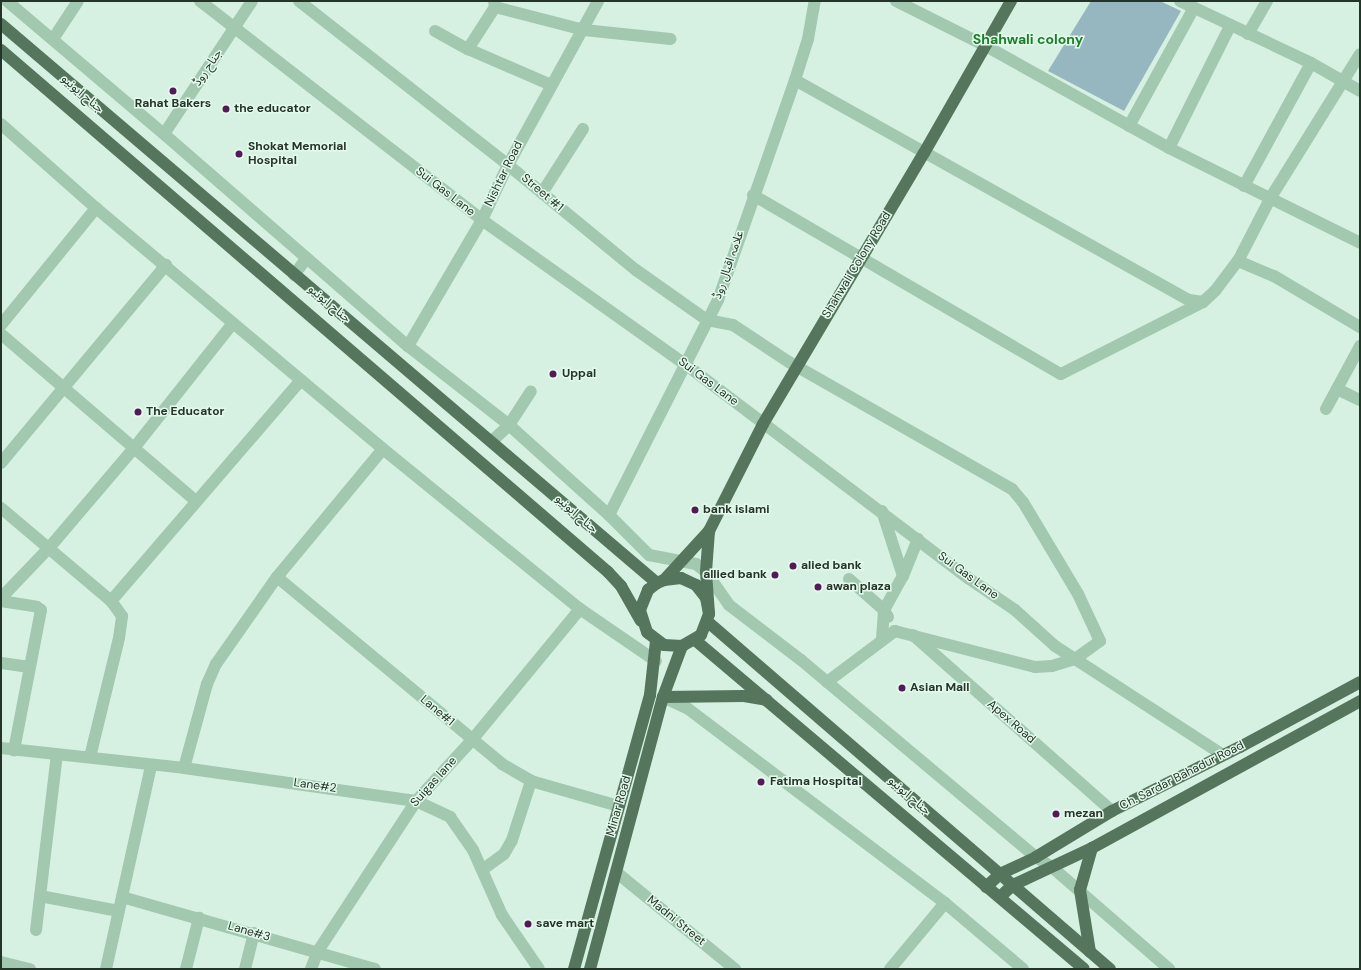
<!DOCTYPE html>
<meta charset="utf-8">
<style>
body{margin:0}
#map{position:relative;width:1361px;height:970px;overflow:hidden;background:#d6f1e1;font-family:"DM Sans","Noto Sans Arabic",sans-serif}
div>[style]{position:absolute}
.green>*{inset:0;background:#96b7c0}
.minor>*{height:12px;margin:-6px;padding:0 6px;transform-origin:6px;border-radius:6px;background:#a2c9b0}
.major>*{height:12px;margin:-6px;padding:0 6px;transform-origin:6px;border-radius:6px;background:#55765c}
.dots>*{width:11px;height:11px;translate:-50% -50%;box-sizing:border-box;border:2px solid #e2f9ec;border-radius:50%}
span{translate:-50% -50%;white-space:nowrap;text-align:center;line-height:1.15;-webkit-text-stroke:3px #e2f9ec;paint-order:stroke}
.street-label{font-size:12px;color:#253428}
.poi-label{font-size:12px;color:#253428;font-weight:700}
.left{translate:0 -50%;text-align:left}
.right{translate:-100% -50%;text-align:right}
.quarter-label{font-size:14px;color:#1b7e28;font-weight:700}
.frame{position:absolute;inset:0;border:2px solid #253428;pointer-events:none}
</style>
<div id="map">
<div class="green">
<i style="clip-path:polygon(1091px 1px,1160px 1px,1181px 11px,1124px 111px,1048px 71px)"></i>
</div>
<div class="minor">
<i style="left:7px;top:1px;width:206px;rotate:40.3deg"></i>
<i style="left:164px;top:134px;width:323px;rotate:41deg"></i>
<i style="left:408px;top:346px;width:128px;rotate:38deg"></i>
<i style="left:509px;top:425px;width:135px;rotate:42deg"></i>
<i style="left:609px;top:515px;width:57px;rotate:45deg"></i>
<i style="left:649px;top:555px;width:48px;rotate:10.8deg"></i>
<i style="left:696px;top:564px;width:13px;rotate:39deg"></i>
<i style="left:706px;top:572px;width:40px;rotate:55.1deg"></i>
<i style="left:729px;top:605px;width:91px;rotate:37.4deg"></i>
<i style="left:801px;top:660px;width:307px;rotate:40deg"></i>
<i style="left:1036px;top:857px;width:20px;rotate:33deg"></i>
<i style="left:1053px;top:868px;width:154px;rotate:41deg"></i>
<i style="left:200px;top:1px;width:357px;rotate:37.8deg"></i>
<i style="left:482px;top:220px;width:249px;rotate:35.4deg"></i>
<i style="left:685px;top:364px;width:355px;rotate:37.1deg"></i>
<i style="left:968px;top:578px;width:57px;rotate:34.2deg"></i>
<i style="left:1015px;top:610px;width:54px;rotate:42deg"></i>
<i style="left:1055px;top:646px;width:198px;rotate:33deg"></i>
<i style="left:299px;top:1px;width:266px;rotate:38.1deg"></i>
<i style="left:508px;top:165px;width:166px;rotate:39.4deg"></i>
<i style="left:636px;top:270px;width:87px;rotate:35.2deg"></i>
<i style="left:707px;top:320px;width:26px;rotate:11deg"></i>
<i style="left:733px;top:325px;width:67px;rotate:33.5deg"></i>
<i style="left:789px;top:362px;width:257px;rotate:29.7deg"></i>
<i style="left:1012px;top:489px;width:17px;rotate:50deg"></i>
<i style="left:1023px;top:502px;width:107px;rotate:59.1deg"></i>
<i style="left:1078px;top:594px;width:52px;rotate:64.9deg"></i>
<i style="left:1100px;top:641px;width:31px;rotate:144deg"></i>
<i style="left:1075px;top:659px;width:24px;rotate:163deg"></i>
<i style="left:1052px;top:666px;width:17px;rotate:177deg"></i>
<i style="left:1035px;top:667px;width:145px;rotate:-165.6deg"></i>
<i style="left:895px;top:631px;width:85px;rotate:143.1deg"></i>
<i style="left:896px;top:1px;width:98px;rotate:26.6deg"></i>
<i style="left:984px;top:45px;width:212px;rotate:29.1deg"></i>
<i style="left:1169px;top:148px;width:213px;rotate:26.4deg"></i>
<i style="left:1180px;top:1px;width:145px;rotate:25.3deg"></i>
<i style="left:1311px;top:63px;width:56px;rotate:29.7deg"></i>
<i style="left:495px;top:7px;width:92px;rotate:14.5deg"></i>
<i style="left:584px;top:30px;width:87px;rotate:5.9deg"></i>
<i style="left:435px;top:31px;width:38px;rotate:29deg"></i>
<i style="left:468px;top:49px;width:50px;rotate:-57.3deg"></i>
<i style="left:495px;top:7px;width:6px;rotate:-99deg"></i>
<i style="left:1248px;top:34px;width:38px;rotate:-60deg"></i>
<i style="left:53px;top:39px;width:45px;rotate:-56.7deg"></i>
<i style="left:468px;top:49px;width:90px;rotate:23.4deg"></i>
<i style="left:795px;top:80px;width:451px;rotate:29.2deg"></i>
<i style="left:1189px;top:300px;width:14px;rotate:8deg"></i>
<i style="left:1px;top:124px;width:127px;rotate:41.5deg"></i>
<i style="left:96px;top:208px;width:375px;rotate:40deg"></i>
<i style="left:383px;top:449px;width:254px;rotate:39.1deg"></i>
<i style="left:580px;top:609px;width:92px;rotate:34.4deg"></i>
<i style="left:1129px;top:126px;width:135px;rotate:-61.2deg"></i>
<i style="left:164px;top:134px;width:159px;rotate:-56.5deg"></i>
<i style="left:1169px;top:148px;width:136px;rotate:-63.4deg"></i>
<i style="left:1244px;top:186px;width:140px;rotate:-61.4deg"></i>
<i style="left:542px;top:193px;width:76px;rotate:-57.4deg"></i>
<i style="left:753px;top:195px;width:356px;rotate:30.2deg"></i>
<i style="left:1061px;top:374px;width:159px;rotate:-26.9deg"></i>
<i style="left:1203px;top:302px;width:16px;rotate:-43deg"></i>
<i style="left:1215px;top:291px;width:38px;rotate:-53deg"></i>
<i style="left:1238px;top:261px;width:39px;rotate:23deg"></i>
<i style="left:1274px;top:276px;width:100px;rotate:30.7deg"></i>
<i style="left:1238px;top:261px;width:72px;rotate:-62.7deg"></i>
<i style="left:1271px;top:197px;width:168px;rotate:-58.1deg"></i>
<i style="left:294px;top:275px;width:21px;rotate:-53deg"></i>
<i style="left:1px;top:325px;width:151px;rotate:-50.9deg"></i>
<i style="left:1px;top:334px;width:257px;rotate:40.6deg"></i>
<i style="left:408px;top:346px;width:146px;rotate:-59.6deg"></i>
<i style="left:482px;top:220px;width:61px;rotate:-64.7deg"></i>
<i style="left:508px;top:165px;width:187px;rotate:-61.2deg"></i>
<i style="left:1337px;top:389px;width:25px;rotate:26deg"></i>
<i style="left:1326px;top:409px;width:72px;rotate:-61.6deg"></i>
<i style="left:492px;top:441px;width:23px;rotate:-43deg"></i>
<i style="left:509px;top:425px;width:40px;rotate:-57.1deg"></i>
<i style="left:1px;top:463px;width:258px;rotate:-50.2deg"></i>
<i style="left:1px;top:508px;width:144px;rotate:40.2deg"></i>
<i style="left:111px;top:601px;width:291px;rotate:-49.3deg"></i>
<i style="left:882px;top:511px;width:68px;rotate:72.1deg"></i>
<i style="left:609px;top:515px;width:241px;rotate:-63.1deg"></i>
<i style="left:718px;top:300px;width:233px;rotate:-70.7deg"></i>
<i style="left:795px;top:80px;width:43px;rotate:-72.4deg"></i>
<i style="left:808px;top:39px;width:39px;rotate:-80deg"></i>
<i style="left:277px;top:577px;width:293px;rotate:39.7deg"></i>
<i style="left:502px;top:764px;width:34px;rotate:30deg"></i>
<i style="left:531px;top:781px;width:91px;rotate:15.9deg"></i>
<i style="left:849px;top:579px;width:47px;rotate:41.5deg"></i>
<i style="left:884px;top:610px;width:8px;rotate:60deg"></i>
<i style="left:1px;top:598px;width:69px;rotate:-46.2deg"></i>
<i style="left:49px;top:548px;width:131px;rotate:-49.6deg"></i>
<i style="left:134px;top:448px;width:159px;rotate:-51.6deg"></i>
<i style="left:1px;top:601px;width:36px;rotate:9deg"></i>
<i style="left:37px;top:607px;width:5px;rotate:37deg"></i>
<i style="left:41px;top:610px;width:143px;rotate:100.9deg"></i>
<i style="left:913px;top:635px;width:266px;rotate:41.5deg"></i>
<i style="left:882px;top:639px;width:29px;rotate:-86deg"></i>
<i style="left:884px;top:610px;width:39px;rotate:-61deg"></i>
<i style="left:903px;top:576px;width:40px;rotate:-68deg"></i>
<i style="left:1px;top:663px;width:29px;rotate:8deg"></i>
<i style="left:663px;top:697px;width:26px;rotate:25deg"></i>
<i style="left:687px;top:708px;width:323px;rotate:37.1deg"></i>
<i style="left:945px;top:903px;width:102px;rotate:40.2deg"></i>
<i style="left:1px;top:748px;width:184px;rotate:6.2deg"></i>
<i style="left:184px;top:768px;width:234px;rotate:8.1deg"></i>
<i style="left:416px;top:801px;width:38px;rotate:25deg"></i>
<i style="left:450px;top:817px;width:40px;rotate:55.1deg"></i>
<i style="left:473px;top:850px;width:71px;rotate:66deg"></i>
<i style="left:502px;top:915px;width:65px;rotate:55.6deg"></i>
<i style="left:90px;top:757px;width:122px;rotate:-76.3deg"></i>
<i style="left:119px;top:638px;width:22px;rotate:-82deg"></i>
<i style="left:122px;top:616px;width:19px;rotate:-126deg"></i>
<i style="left:184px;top:768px;width:87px;rotate:-74.7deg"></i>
<i style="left:207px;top:684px;width:22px;rotate:-66deg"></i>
<i style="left:216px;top:664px;width:106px;rotate:-55deg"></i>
<i style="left:277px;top:577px;width:166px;rotate:-50.4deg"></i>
<i style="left:482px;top:870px;width:27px;rotate:-36deg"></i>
<i style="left:504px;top:854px;width:16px;rotate:-60deg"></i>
<i style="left:512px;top:840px;width:62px;rotate:-72.1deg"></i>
<i style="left:616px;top:872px;width:154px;rotate:39.2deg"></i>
<i style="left:40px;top:896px;width:80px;rotate:10.8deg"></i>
<i style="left:122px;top:897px;width:263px;rotate:15.9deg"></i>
<i style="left:36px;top:930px;width:177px;rotate:-83.2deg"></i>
<i style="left:1px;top:962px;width:30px;rotate:14deg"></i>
<i style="left:106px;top:969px;width:208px;rotate:-77.5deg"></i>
<i style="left:186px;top:969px;width:53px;rotate:-75.7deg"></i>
<i style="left:245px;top:969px;width:37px;rotate:-76deg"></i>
<i style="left:311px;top:969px;width:19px;rotate:-69deg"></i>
<i style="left:318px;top:951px;width:179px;rotate:-56.8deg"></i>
<i style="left:416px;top:801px;width:83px;rotate:-47.4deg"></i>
<i style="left:472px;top:740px;width:170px;rotate:-50.5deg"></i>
<i style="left:890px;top:969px;width:86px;rotate:-50.2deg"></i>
</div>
<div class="major">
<i style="left:1px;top:24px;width:862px;rotate:40.44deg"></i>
<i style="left:1px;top:50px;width:801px;rotate:40.69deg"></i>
<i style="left:608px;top:572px;width:19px;rotate:47deg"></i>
<i style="left:621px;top:586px;width:40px;rotate:60.3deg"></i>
<i style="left:709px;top:531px;width:41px;rotate:94.2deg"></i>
<i style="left:706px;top:572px;width:42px;rotate:85.9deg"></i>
<i style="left:709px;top:614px;width:22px;rotate:111deg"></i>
<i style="left:701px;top:635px;width:22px;rotate:150deg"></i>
<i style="left:682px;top:646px;width:18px;rotate:-177deg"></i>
<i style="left:664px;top:645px;width:21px;rotate:-143deg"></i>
<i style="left:647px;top:632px;width:23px;rotate:-108deg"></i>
<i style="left:640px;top:610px;width:22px;rotate:-68deg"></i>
<i style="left:648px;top:590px;width:11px;rotate:-38deg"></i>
<i style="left:657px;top:583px;width:8px;rotate:-23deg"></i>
<i style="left:664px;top:580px;width:17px;rotate:-7deg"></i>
<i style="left:681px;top:578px;width:17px;rotate:25deg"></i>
<i style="left:696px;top:585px;width:16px;rotate:52deg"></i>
<i style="left:706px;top:598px;width:16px;rotate:79deg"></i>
<i style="left:664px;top:580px;width:67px;rotate:-47.4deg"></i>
<i style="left:709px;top:531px;width:120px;rotate:-63.2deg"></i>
<i style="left:763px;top:424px;width:315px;rotate:-59.3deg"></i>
<i style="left:924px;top:153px;width:175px;rotate:-60.2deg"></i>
<i style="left:708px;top:622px;width:531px;rotate:40.8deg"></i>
<i style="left:695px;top:640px;width:509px;rotate:40.22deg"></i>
<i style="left:663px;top:697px;width:81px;rotate:-0.7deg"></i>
<i style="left:744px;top:696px;width:23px;rotate:10deg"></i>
<i style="left:986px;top:887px;width:19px;rotate:-43deg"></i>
<i style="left:1000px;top:874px;width:40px;rotate:-25deg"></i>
<i style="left:1036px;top:857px;width:89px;rotate:-31.2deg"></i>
<i style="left:1112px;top:811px;width:143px;rotate:-26.6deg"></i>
<i style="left:1240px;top:747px;width:136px;rotate:-28.4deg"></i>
<i style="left:1000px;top:897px;width:18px;rotate:-43deg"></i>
<i style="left:1013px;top:885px;width:87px;rotate:-25.1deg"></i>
<i style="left:1092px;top:848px;width:306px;rotate:-28.7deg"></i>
<i style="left:1090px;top:952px;width:63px;rotate:-99.2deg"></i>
<i style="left:1080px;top:890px;width:44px;rotate:-74.1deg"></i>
<i style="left:574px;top:969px;width:284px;rotate:-74.5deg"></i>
<i style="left:650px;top:695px;width:54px;rotate:-83.7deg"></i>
<i style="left:590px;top:969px;width:282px;rotate:-75deg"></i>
<i style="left:663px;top:697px;width:54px;rotate:-69.6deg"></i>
</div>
<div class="dots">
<i style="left:173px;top:91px;background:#531a56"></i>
<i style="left:226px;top:109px;background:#531a56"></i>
<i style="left:239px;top:154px;background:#531a56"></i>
<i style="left:553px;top:374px;background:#531a56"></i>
<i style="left:138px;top:412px;background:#531a56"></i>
<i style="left:695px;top:510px;background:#531a56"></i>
<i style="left:793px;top:566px;background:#531a56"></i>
<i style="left:775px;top:575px;background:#531a56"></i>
<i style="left:818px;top:587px;background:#531a56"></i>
<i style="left:902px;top:688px;background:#531a56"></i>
<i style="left:761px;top:782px;background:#531a56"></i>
<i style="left:1056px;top:814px;background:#531a56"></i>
<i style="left:528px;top:924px;background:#531a56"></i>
</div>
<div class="street-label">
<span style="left:208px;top:68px;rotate:-56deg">جناح روڈ</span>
<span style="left:82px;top:94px;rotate:41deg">جناح ایونیو</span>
<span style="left:504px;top:174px;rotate:-64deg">Nishtar Road</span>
<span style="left:445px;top:192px;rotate:38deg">Sui Gas Lane</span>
<span style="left:542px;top:193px;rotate:40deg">Street #1</span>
<span style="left:729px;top:265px;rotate:-71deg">علامہ اقبال روڈ</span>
<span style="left:857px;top:265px;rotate:-59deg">Shahwali Colony Road</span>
<span style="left:329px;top:304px;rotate:40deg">جناح ایونیو</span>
<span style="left:708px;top:382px;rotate:37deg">Sui Gas Lane</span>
<span style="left:576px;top:514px;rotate:41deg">جناح ایونیو</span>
<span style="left:968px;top:576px;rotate:36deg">Sui Gas Lane</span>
<span style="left:437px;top:711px;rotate:40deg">Lane#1</span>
<span style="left:1011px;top:722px;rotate:41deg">Apex Road</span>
<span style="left:1182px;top:776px;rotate:-27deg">Ch. Sardar Bahadur Road</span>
<span style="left:434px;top:782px;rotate:-48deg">Suigas lane</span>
<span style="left:315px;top:786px;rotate:8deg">Lane#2</span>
<span style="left:909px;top:796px;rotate:41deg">جناح ایونیو</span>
<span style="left:619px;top:806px;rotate:-74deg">Minar Road</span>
<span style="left:676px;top:921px;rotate:39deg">Madni Street</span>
<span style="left:249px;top:932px;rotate:16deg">Lane#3</span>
</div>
<div class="poi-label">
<span style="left:173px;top:104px">Rahat Bakers</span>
<span class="left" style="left:234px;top:109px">the educator</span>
<span class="left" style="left:248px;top:154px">Shokat Memorial<br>Hospital</span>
<span class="left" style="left:562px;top:374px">Uppal</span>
<span class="left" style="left:146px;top:412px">The Educator</span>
<span class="left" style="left:703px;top:510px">bank islami</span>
<span class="left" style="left:801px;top:566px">alied bank</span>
<span class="right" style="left:767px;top:575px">allied bank</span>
<span class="left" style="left:826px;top:587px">awan plaza</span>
<span class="left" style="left:910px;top:688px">Asian Mall</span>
<span class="left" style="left:770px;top:782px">Fatima Hospital</span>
<span class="left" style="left:1064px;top:814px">mezan</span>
<span class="left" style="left:536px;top:924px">save mart</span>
</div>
<div class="quarter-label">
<span style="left:1028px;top:39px">Shahwali colony</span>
</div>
<div class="frame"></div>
</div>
